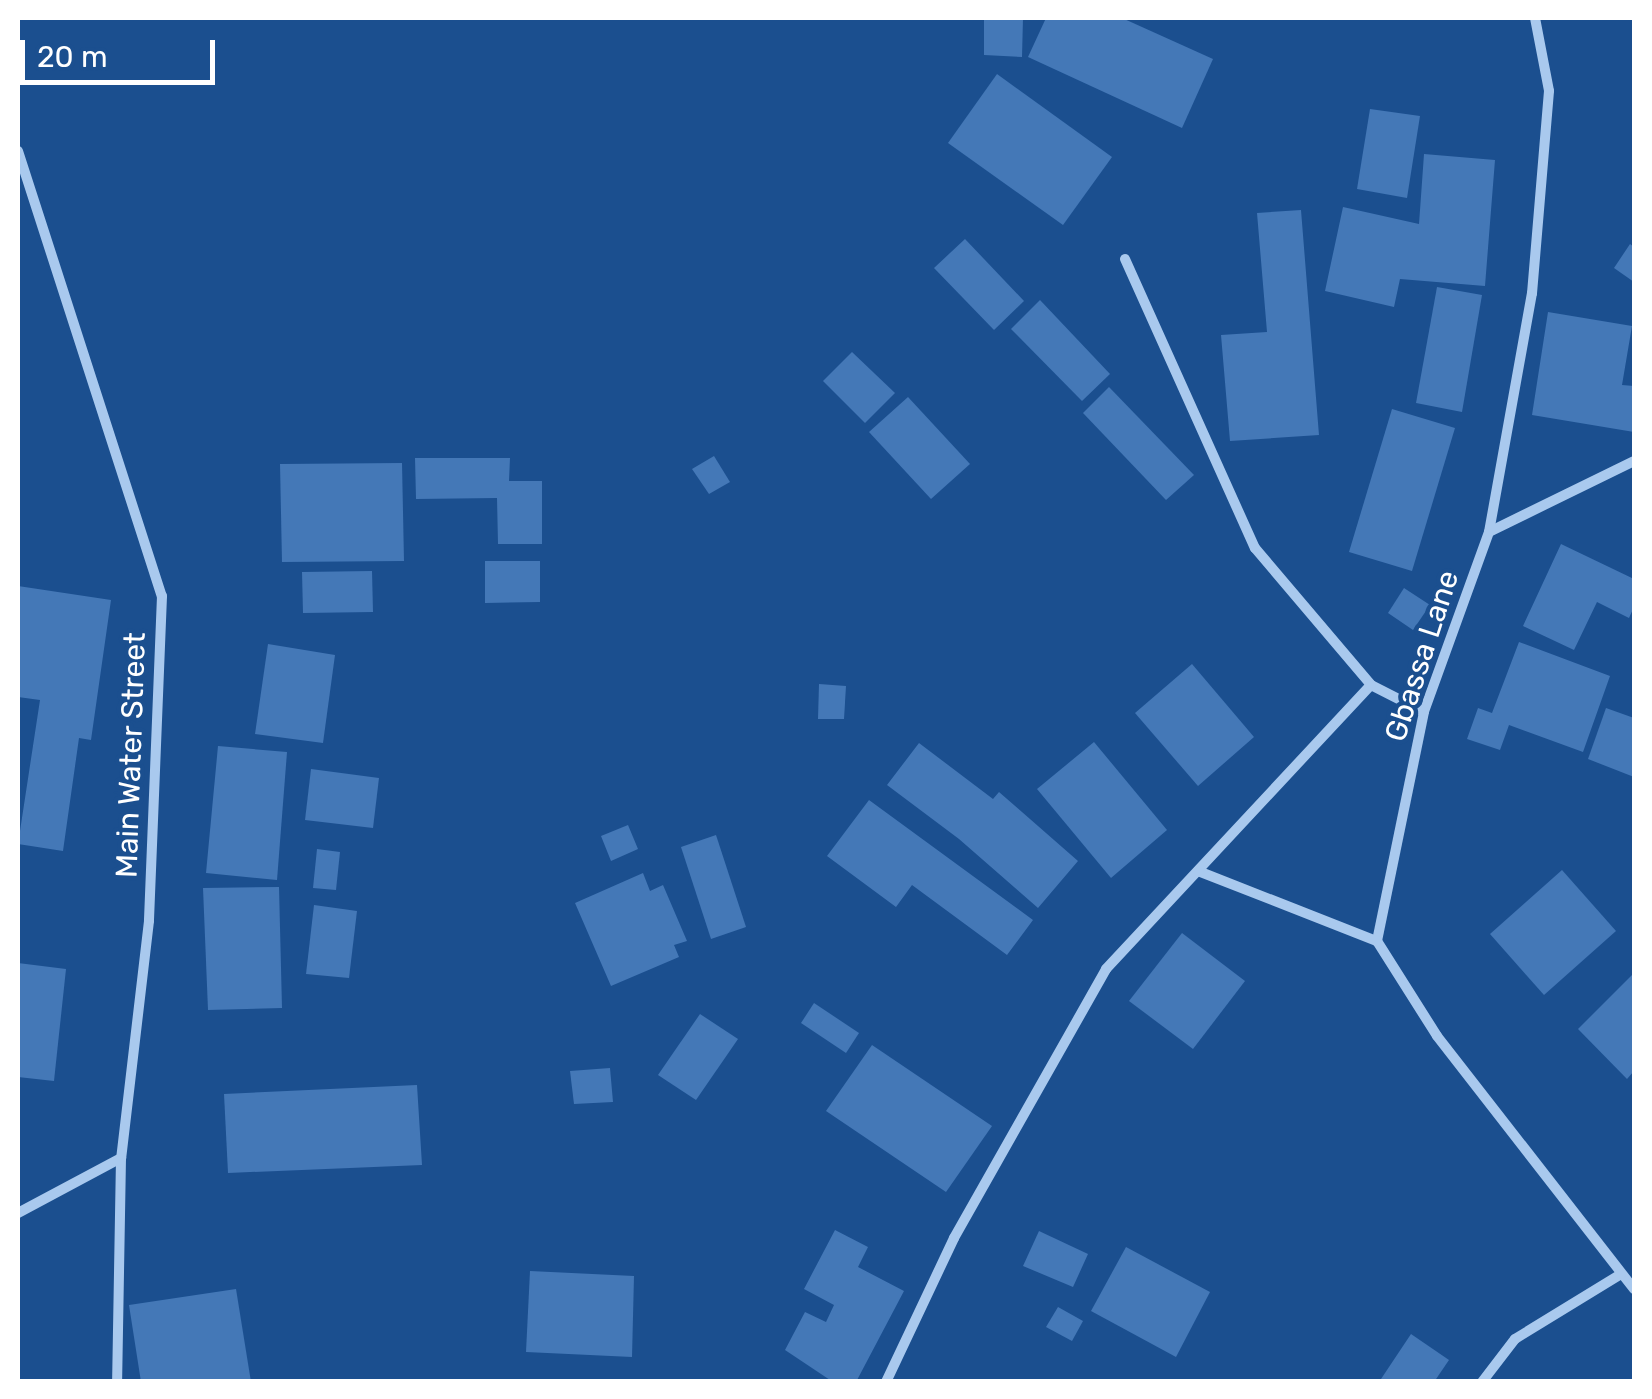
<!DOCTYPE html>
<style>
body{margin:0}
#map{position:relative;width:1652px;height:1399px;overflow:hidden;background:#1b4f8f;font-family:Rubik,sans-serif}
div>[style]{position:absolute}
.building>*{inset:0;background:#4478b7}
.minor>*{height:10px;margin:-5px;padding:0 5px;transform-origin:5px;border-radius:5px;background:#a9c9ee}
span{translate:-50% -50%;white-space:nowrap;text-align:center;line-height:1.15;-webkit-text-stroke:9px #1b4f8f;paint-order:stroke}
.street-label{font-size:30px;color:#fff}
.frame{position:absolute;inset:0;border:20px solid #fff;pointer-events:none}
.scale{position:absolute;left:20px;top:40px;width:195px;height:45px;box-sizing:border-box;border:5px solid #fff;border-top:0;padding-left:12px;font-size:30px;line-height:35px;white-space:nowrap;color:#fff;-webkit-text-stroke:8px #1b4f8f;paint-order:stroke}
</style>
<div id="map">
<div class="building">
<i style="clip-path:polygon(984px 18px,1023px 18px,1022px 57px,984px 55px)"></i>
<i style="clip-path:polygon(1046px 18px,1122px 18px,1213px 59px,1182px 128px,1028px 57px)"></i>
<i style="clip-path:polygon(997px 74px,1112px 157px,1063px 225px,948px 143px)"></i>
<i style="clip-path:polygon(1370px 109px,1420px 116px,1407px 198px,1357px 189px)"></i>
<i style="clip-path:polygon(1424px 154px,1495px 160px,1485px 286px,1400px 279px,1394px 307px,1325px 291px,1343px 207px,1419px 224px)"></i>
<i style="clip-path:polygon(1301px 210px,1319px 435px,1230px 441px,1221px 335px,1267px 332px,1257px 213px)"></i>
<i style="clip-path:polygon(965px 239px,1024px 301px,994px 330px,934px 268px)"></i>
<i style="clip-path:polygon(1630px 244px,1634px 247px,1634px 282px,1614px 268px)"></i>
<i style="clip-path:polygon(1437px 287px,1482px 295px,1462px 412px,1416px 403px)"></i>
<i style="clip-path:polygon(1040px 300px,1110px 374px,1082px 401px,1011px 329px)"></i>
<i style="clip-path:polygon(1548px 312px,1632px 326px,1622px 385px,1634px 386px,1634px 432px,1532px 415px)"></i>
<i style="clip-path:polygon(852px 352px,895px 393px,865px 423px,823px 381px)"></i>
<i style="clip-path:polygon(1109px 387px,1194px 475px,1166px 500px,1083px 413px)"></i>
<i style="clip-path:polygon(908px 397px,970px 464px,931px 499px,869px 432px)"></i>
<i style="clip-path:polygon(1392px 409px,1455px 428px,1412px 571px,1349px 552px)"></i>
<i style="clip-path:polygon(714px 456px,730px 482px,709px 494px,692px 469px)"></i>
<i style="clip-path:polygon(415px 458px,510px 458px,509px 481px,542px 481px,542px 544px,498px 544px,497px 498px,416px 499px)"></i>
<i style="clip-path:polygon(402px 463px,404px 561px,282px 562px,280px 464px)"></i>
<i style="clip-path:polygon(1561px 544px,1634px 579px,1634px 607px,1629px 618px,1597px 602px,1574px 650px,1523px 626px)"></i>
<i style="clip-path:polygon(485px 561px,540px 561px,540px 602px,485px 603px)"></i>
<i style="clip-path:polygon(372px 571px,373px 612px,303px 613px,302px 572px)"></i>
<i style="clip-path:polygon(18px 586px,111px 600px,91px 740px,79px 738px,63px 851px,18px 844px,40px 700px,18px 697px)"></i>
<i style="clip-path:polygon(1404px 588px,1430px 605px,1413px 630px,1388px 613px)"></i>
<i style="clip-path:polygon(1519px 642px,1610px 676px,1583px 752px,1509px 725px,1500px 750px,1467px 739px,1478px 708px,1492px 713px)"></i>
<i style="clip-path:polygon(268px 644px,335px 655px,323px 743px,255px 734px)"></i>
<i style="clip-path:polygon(1192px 664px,1254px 737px,1198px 786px,1135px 713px)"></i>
<i style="clip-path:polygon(819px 684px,846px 686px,844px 719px,818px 719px)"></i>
<i style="clip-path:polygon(1606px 708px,1634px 718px,1634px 777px,1588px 759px)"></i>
<i style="clip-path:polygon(1094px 742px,1167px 830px,1111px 878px,1037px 789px)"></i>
<i style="clip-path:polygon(919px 743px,993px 799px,999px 792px,1078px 861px,1038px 908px,959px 839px,887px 785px)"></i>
<i style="clip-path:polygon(218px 746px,287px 752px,277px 880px,206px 873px)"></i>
<i style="clip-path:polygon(311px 769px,379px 778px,373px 828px,305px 820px)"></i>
<i style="clip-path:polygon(869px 800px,1033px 920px,1007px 955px,912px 885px,896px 907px,827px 856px)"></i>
<i style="clip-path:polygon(628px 825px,638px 849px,611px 861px,601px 836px)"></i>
<i style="clip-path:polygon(716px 835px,746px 927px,711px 939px,681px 847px)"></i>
<i style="clip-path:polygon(317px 849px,340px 852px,336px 890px,313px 888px)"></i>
<i style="clip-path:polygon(1562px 870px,1616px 931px,1544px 995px,1490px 934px)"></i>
<i style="clip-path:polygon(643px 873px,650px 891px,663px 885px,687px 941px,674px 945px,679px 957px,611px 986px,575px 903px)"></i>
<i style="clip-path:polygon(279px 887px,282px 1008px,208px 1010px,203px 888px)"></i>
<i style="clip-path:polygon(314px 905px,357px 911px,349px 978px,306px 974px)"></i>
<i style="clip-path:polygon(1182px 933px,1245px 981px,1193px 1049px,1129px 1001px)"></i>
<i style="clip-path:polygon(18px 963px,66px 969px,54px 1081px,18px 1077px)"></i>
<i style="clip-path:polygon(1634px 973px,1634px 1071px,1627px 1079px,1578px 1029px)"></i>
<i style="clip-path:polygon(814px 1003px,859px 1033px,846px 1053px,801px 1023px)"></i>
<i style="clip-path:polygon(700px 1014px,738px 1039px,696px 1100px,658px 1075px)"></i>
<i style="clip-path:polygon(872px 1045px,992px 1126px,946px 1192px,826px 1111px)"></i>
<i style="clip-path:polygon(610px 1068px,613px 1102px,574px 1104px,570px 1071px)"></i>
<i style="clip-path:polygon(417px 1085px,422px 1165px,228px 1173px,224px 1094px)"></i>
<i style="clip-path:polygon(835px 1230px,868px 1247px,858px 1267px,904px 1291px,856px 1382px,833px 1382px,785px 1350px,805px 1312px,826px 1322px,834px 1305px,804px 1289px)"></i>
<i style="clip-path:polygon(1039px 1231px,1088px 1254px,1073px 1287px,1023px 1266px)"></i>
<i style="clip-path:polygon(1126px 1247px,1210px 1292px,1176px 1357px,1091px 1311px)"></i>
<i style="clip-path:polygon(530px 1271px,634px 1276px,632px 1357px,526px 1352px)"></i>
<i style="clip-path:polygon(236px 1289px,251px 1382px,141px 1382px,129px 1305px)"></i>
<i style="clip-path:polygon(1058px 1307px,1083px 1321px,1072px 1341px,1046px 1327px)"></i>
<i style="clip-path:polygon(1411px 1334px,1449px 1360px,1434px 1382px,1379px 1382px)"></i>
</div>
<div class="minor">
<i style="left:1535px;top:18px;width:74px;rotate:79.1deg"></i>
<i style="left:1549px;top:91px;width:203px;rotate:94.8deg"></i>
<i style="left:1532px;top:293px;width:243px;rotate:100.2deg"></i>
<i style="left:1489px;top:532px;width:191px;rotate:109.9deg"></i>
<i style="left:1424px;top:712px;width:234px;rotate:101.6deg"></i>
<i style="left:1377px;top:941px;width:112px;rotate:57.7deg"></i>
<i style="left:1437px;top:1036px;width:321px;rotate:52.1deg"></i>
<i style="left:18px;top:151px;width:468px;rotate:72.1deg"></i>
<i style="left:162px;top:596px;width:325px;rotate:92.3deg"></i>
<i style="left:149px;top:921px;width:239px;rotate:96.7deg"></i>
<i style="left:121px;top:1158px;width:224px;rotate:91deg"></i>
<i style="left:1125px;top:259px;width:317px;rotate:65.8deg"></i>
<i style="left:1255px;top:548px;width:180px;rotate:49.7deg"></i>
<i style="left:1371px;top:685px;width:59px;rotate:27deg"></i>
<i style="left:1489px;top:532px;width:161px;rotate:-26.1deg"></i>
<i style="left:1198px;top:871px;width:192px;rotate:21.4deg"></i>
<i style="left:18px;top:1213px;width:117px;rotate:-28.1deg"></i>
<i style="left:886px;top:1382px;width:159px;rotate:-64.7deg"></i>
<i style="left:954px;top:1238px;width:309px;rotate:-60.5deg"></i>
<i style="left:1106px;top:969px;width:388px;rotate:-47deg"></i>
<i style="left:1482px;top:1382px;width:54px;rotate:-52.5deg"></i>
<i style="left:1515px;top:1339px;width:124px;rotate:-31.5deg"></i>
</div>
<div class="street-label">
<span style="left:1422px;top:656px;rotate:-72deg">Gbassa Lane</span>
<span style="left:131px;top:755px;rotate:-88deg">Main Water Street</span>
</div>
<div class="frame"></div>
<div class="scale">20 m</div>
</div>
